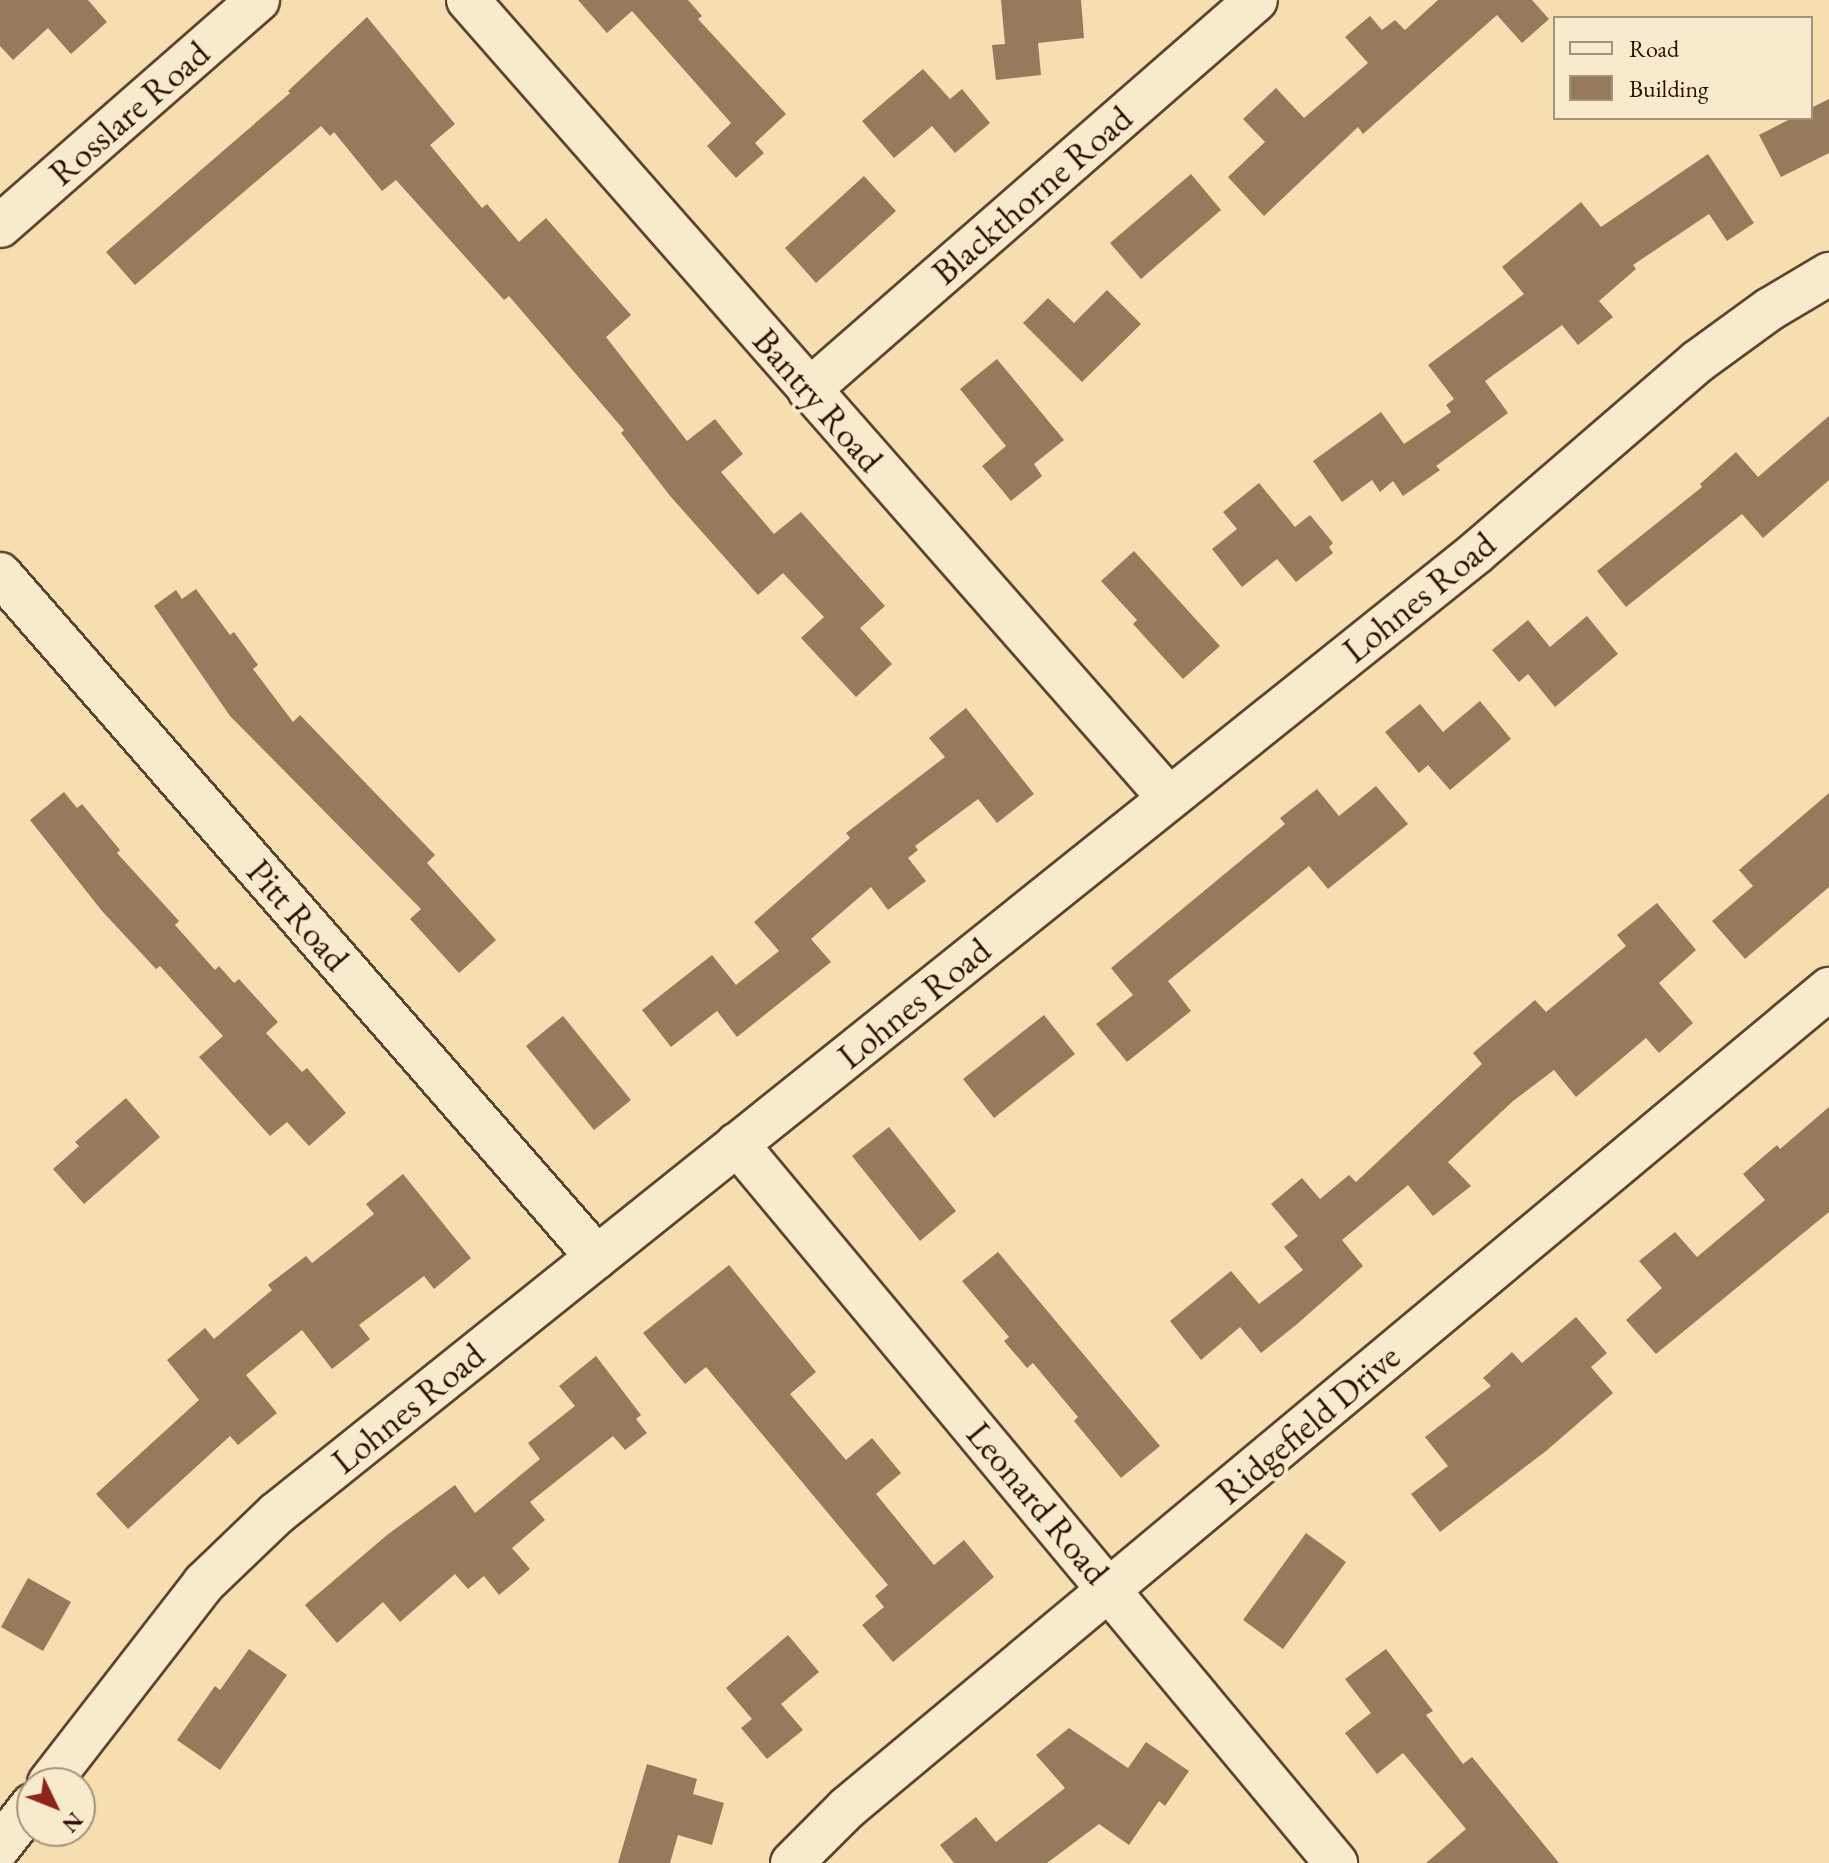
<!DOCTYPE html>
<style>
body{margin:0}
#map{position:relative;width:1829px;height:1863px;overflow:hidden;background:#f5deb0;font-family:"EB Garamond",serif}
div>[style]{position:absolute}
.building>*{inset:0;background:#957b5c}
.roads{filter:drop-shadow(2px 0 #5e432e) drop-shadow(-2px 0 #5e432e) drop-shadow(0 2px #5e432e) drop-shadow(0 -2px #5e432e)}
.minor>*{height:42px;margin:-21px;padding:0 21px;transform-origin:21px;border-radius:21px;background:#f8eacc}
span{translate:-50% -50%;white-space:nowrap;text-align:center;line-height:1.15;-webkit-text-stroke:8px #f8eacc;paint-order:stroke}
.street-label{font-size:36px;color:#2c0f02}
.legend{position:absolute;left:1553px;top:16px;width:260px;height:104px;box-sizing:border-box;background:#f8eacc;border:2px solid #a6927b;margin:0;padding:10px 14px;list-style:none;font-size:24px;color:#2c0f02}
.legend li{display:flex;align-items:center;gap:16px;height:40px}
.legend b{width:40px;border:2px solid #a6927b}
.north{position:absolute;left:16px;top:1767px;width:80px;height:80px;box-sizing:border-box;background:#f8eacc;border:2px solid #a6927b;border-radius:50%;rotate:133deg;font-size:22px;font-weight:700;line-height:32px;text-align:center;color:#2c0f02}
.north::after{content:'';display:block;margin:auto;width:28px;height:36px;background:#8f2418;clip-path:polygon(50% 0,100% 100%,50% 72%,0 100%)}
</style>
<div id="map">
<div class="building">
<i style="clip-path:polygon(0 0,88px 0,107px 22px,71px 54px,48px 28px,13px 60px,0 46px)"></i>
<i style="clip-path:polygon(578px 0,688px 0,702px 16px,698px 19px,786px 114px,755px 143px,764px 153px,736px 178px,707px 146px,731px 123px,632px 11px,607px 33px)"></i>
<i style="clip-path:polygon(1001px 0,1081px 0,1084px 38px,1038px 43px,1041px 75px,996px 80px,992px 45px,1005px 44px)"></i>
<i style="clip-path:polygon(1438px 0,1532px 0,1549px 19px,1522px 43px,1497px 15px,1363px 134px,1358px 127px,1264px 216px,1228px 177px,1265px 142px,1243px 119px,1276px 88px,1304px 118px,1368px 63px,1345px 37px,1370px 16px,1382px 30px,1395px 20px,1405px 30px)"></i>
<i style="clip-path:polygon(367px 17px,455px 124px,430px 145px,482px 208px,487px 204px,519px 242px,546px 218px,631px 315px,606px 337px,687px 441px,715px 419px,743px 454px,721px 472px,774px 534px,801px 512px,885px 606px,860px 628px,892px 664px,856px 697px,801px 638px,824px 617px,783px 573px,758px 595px,671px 497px,621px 433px,624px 430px,509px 296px,504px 300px,396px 180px,382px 191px,334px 132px,330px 136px,321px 126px,135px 285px,106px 252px,290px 93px,288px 91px)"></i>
<i style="clip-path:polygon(923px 69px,950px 99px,962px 89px,990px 123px,955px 153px,932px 126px,894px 158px,862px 121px)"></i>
<i style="clip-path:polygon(1829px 99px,1829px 153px,1781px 177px,1759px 135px,1792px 118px,1811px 118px,1811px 108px)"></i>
<i style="clip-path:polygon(1708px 154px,1754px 223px,1727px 241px,1709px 214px,1633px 265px,1636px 269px,1599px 301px,1613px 317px,1578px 345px,1562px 325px,1485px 381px,1508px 413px,1436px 466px,1440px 470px,1403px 496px,1393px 481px,1380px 492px,1372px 480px,1342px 502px,1313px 461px,1381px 412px,1404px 444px,1451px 412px,1446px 405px,1454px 399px,1428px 365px,1524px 294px,1502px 267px,1581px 202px,1601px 227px)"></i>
<i style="clip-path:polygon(1191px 174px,1221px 210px,1141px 279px,1110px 243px)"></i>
<i style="clip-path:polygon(864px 176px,896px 211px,816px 283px,785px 248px)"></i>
<i style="clip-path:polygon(1107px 290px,1141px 324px,1082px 382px,1023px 323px,1048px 298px,1074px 323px)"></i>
<i style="clip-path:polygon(997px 359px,1064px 440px,1034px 464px,1042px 476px,1011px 501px,982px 466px,1006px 446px,960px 389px)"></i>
<i style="clip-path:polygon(1829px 416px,1829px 480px,1763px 538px,1742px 514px,1626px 607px,1597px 571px,1702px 487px,1700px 484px,1736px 452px,1758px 477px)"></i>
<i style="clip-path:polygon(1259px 483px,1295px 527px,1310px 515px,1333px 543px,1329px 547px,1333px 553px,1296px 582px,1277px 559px,1242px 587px,1212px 549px,1237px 529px,1223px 512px)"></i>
<i style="clip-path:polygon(1134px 551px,1220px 646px,1183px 679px,1133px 624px,1137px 620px,1101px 581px)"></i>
<i style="clip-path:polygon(196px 589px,230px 635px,234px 632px,258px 665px,253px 669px,293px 722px,300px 715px,435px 855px,427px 863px,496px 940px,459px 973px,410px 919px,421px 909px,230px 716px,154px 606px,176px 590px,182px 599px)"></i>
<i style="clip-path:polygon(1587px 616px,1618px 654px,1555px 707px,1528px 674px,1519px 682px,1492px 650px,1528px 620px,1550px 647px)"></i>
<i style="clip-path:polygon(1480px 701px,1511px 739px,1450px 790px,1428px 765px,1419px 773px,1385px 732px,1420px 704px,1443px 732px)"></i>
<i style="clip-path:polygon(966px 708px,1034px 794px,997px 823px,978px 799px,915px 846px,918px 850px,908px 858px,926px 881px,888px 910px,871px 887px,811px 939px,831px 962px,737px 1037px,717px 1011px,671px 1047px,642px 1010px,712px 955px,736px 985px,779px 951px,754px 922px,850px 838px,846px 833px,945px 757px,929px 738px)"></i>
<i style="clip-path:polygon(1376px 786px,1408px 824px,1328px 889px,1309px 866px,1168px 981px,1191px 1011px,1127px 1062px,1096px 1024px,1133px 995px,1111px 968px,1285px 824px,1280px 818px,1317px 789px,1339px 816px)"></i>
<i style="clip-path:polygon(64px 792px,77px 808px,82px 804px,120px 850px,117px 853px,179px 921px,175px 925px,215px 970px,219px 966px,234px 983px,239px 979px,278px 1022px,266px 1033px,302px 1072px,307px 1068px,346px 1113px,309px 1146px,287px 1122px,270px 1136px,199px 1057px,223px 1036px,160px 966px,156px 969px,102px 911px,30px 820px)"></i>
<i style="clip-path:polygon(1829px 793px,1829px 887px,1745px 959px,1712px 921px,1753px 886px,1739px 870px)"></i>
<i style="clip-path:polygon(1657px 903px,1696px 950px,1659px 983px,1693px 1023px,1659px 1053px,1646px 1038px,1576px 1097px,1554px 1070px,1513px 1101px,1448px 1162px,1471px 1186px,1433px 1216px,1408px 1185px,1342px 1240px,1363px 1266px,1296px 1325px,1261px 1353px,1240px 1327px,1201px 1360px,1170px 1321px,1231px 1271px,1259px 1304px,1303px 1270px,1284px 1247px,1298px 1236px,1271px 1204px,1302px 1178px,1320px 1199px,1349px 1175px,1356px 1182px,1482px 1064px,1473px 1053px,1535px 1000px,1546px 1012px,1626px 946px,1617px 935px)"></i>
<i style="clip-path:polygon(1044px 1015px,1075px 1054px,994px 1118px,963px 1079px)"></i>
<i style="clip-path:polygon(563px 1016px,631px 1100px,594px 1130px,526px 1046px)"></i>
<i style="clip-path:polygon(126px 1098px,160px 1137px,84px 1204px,53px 1169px,79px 1146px,75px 1142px)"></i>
<i style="clip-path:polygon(1829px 1107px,1829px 1212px,1656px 1354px,1626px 1320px,1662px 1288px,1639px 1261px,1675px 1232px,1697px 1257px,1765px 1200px,1743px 1174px,1777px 1145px,1780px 1149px)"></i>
<i style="clip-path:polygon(889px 1127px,956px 1211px,920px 1241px,852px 1156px)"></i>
<i style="clip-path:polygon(403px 1174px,471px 1258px,434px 1289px,424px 1276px,359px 1325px,370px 1339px,332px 1369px,302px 1330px,246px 1375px,277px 1413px,238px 1445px,230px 1436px,128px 1529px,96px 1494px,199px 1400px,167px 1360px,205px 1328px,214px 1339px,272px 1290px,268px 1285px,306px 1256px,312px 1263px,374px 1214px,366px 1204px)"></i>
<i style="clip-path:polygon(998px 1252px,1160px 1446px,1121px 1478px,1074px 1421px,1078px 1417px,1033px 1363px,1027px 1368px,1004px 1341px,1009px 1337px,962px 1281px)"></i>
<i style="clip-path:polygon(729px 1265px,816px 1372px,790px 1394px,846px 1460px,872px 1438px,901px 1473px,876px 1494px,934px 1565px,964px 1540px,994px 1577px,893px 1662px,862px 1625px,884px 1607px,875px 1596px,888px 1585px,706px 1367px,685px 1384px,643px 1333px)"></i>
<i style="clip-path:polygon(1576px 1317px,1607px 1353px,1591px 1367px,1613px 1393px,1546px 1451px,1440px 1532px,1411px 1494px,1448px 1466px,1425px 1437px,1491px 1386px,1483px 1378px,1512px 1352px,1522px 1363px)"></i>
<i style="clip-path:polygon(596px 1356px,641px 1415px,636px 1419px,647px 1433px,625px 1450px,613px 1436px,530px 1502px,545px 1520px,512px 1548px,530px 1569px,499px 1595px,484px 1576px,468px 1589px,455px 1574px,400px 1622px,383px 1602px,337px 1643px,305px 1605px,387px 1535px,455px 1485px,475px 1513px,540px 1459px,528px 1443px,575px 1406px,559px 1386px)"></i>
<i style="clip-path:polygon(1306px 1533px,1346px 1562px,1283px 1649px,1243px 1620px)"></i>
<i style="clip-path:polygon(28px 1578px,71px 1602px,43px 1651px,1px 1627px)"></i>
<i style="clip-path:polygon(788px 1635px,819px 1672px,781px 1704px,803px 1730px,767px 1759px,741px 1728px,752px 1719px,726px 1688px)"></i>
<i style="clip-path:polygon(249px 1649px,287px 1675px,220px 1770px,177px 1740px,215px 1686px,220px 1690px)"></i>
<i style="clip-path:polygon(1386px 1649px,1433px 1711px,1426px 1715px,1463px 1764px,1472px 1757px,1559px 1863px,1426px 1863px,1466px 1829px,1403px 1753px,1377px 1774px,1345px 1733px,1371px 1713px,1345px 1679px)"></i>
<i style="clip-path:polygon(1069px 1728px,1128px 1768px,1146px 1742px,1189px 1771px,1165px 1806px,1159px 1801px,1129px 1845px,1099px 1824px,1047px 1863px,954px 1863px,940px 1845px,976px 1817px,996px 1842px,1065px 1788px,1036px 1755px)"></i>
<i style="clip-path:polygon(647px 1764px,697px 1779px,693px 1794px,724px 1803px,712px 1845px,678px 1835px,670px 1863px,618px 1863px)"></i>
</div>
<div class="roads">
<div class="minor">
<i style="left:468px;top:0;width:1062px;rotate:48.7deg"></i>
<i style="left:0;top:226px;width:343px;rotate:-41.2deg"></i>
<i style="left:809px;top:390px;width:593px;rotate:-41.1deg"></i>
<i style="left:0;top:574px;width:907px;rotate:48.84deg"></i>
<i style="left:737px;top:1144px;width:936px;rotate:50.2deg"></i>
<i style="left:49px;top:1783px;width:253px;rotate:-52.2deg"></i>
<i style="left:204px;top:1583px;width:100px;rotate:-43.8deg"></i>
<i style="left:276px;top:1514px;width:1539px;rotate:-38.69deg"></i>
<i style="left:1477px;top:552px;width:291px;rotate:-40.8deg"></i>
<i style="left:1697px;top:362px;width:90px;rotate:-36deg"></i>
<i style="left:1770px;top:309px;width:69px;rotate:-30.7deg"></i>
<i style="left:0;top:1846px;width:52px;rotate:-52deg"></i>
<i style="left:792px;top:1863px;width:78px;rotate:-45deg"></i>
<i style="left:847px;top:1808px;width:1279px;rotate:-39.83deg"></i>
</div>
</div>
<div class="street-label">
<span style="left:129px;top:113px;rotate:-41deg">Rosslare Road</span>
<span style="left:1032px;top:195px;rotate:-41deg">Blackthorne Road</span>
<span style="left:818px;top:400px;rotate:49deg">Bantry Road</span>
<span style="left:1419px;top:597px;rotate:-39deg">Lohnes Road</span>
<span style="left:298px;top:915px;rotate:49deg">Pitt Road</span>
<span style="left:914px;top:1003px;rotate:-39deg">Lohnes Road</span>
<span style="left:408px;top:1408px;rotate:-39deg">Lohnes Road</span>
<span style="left:1308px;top:1424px;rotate:-40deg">Ridgefield Drive</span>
<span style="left:1038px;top:1503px;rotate:50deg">Leonard Road</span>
</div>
<ul class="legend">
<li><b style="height:10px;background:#f8eacc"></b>Road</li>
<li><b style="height:22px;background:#957b5c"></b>Building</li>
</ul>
<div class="north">N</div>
</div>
